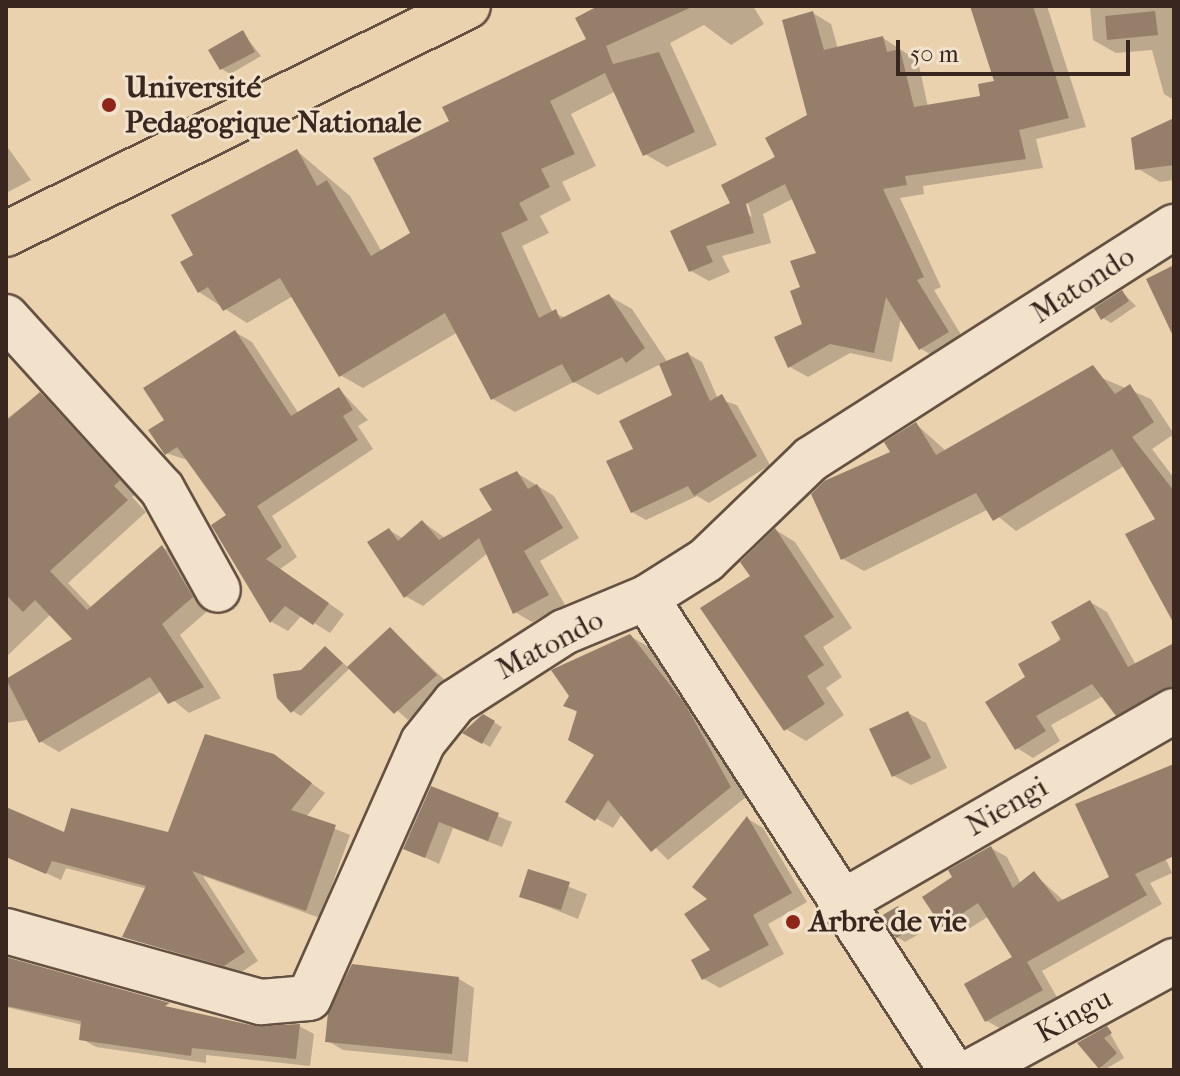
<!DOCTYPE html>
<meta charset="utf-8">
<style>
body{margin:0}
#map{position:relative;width:1180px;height:1076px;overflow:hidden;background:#ebd2af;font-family:"IM FELL French Canon",serif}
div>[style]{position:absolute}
.shadow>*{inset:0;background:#0003}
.building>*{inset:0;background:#957f6a}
.roads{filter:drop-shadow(2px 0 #655143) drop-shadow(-2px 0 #655143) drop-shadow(0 2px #655143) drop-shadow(0 -2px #655143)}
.minor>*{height:44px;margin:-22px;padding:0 22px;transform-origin:22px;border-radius:22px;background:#f2e2cb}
.highway>*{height:44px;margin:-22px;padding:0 22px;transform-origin:22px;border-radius:22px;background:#ebd2af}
.dots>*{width:22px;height:22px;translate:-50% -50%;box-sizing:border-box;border:4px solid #f2e2cb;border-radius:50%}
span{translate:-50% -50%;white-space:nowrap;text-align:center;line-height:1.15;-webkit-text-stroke:6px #f2e2cb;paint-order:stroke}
.poi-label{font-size:30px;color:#38261f;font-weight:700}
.left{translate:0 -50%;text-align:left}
.street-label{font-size:30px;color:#38261f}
.frame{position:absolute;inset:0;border:8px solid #38261f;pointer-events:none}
.scale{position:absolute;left:896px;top:40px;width:234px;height:36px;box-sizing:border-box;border:4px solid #38261f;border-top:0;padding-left:10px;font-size:24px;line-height:28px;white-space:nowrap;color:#38261f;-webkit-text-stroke:6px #f2e2cb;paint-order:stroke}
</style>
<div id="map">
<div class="shadow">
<i style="clip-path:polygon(604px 6px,753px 6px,764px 24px,731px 45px,704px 25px,670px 43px,717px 145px,667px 167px,645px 154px,616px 91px,571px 114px,596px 166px,562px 182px,571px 200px,540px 216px,549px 233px,522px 246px,553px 313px,567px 318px,609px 296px,632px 309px,668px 363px,688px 354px,702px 362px,718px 399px,737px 405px,770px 465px,709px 503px,697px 496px,646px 520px,632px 512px,636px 450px,675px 396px,661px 364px,598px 395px,574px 382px,515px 412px,493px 399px,458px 332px,363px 388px,340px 375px,293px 296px,247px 323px,199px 292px,195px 256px,297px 151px,350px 196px,382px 252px,413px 233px,452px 122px,588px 40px)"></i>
<i style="clip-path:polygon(evenodd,972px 6px,1047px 6px,1086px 127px,1036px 139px,1043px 168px,923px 186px,924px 194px,900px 198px,941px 287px,934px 290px,966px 343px,939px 359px,921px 349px,901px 318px,892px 362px,850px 353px,808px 377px,790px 367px,804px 325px,802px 289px,819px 255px,794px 198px,763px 214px,771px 243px,722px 256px,730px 272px,709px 281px,691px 271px,673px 232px,733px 204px,809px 116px,813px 13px,831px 24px,838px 49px,883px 38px,918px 61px,928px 107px,983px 98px,997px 82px,972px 6px,745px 194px,752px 217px,746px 211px,745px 194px)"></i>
<i style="clip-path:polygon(1090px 6px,1174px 6px,1174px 100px,1164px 94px,1152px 50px,1116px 53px,1093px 40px)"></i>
<i style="clip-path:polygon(243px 33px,261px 56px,230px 74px,222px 69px)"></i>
<i style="clip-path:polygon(1174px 120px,1174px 180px,1160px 182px,1137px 168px)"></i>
<i style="clip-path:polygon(6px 145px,31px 180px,6px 193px)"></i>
<i style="clip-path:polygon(1122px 292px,1136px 306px,1111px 323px,1103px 318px)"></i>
<i style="clip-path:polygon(235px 332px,252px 342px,299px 414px,339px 389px,368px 420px,358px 426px,373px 449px,272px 516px,297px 557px,280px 569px,344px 614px,330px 633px,302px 615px,288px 631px,272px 622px,213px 526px,229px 516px,187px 460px,166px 453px,167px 421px)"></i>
<i style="clip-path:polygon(1102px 378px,1151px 399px,1174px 434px,1152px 449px,1174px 478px,1174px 604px,1158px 520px,1124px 466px,1016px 531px,989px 509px,864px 571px,843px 559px,892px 453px,916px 424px,946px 451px)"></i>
<i style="clip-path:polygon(40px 394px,59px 405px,138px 492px,132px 497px,146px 512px,68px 583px,92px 608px,162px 547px,181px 558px,211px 608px,180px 635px,221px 698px,189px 713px,162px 691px,59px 752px,40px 741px,27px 720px,6px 723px,6px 681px,75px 640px,51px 614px,6px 657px,6px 419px)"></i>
<i style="clip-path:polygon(517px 473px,554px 496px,579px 538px,540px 561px,565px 605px,532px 622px,515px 612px,489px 552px,423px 606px,405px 596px,389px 530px,404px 539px,423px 522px,445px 538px,495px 510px)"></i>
<i style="clip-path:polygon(776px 530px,795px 542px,852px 628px,823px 647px,842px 677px,826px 688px,844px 715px,806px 741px,786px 729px,752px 577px)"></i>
<i style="clip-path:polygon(1090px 602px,1107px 612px,1136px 665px,1174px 651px,1174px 704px,1133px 724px,1103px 696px,1051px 725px,1060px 741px,1033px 758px,1017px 748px,1028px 677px)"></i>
<i style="clip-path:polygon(390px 629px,448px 683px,408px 720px,350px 668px,301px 716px,293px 711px,302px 671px,325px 648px,349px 668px)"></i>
<i style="clip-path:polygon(630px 636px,647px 646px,701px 715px,746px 797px,668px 860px,622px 814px,613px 828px,568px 802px,597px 755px,579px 713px,565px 705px)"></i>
<i style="clip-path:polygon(908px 713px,926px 723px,947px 768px,911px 785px,894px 776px)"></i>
<i style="clip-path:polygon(483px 716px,502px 727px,490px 747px,466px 733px)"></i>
<i style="clip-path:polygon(274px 756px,325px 793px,306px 817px,350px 835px,320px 918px,203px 876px,258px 961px,240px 973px,125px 937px,147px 889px,66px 868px,61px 880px,27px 864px,66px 835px,170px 835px)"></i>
<i style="clip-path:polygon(1174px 766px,1174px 835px,1158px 842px,1172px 873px,1150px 883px,1162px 904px,1042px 971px,1058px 999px,1003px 1030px,987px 1021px,1015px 958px,989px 916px,959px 935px,943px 926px,991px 848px,1007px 857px,1021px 884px,1034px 874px,1064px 901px,1112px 878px)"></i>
<i style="clip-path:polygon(432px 789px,512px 822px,502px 847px,453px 828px,439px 864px,405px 848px)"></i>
<i style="clip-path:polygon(748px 819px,763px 828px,807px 902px,768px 924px,784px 954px,720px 988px,704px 979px,713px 950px,710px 899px)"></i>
<i style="clip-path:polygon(529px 871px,587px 894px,578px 919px,521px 896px)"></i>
<i style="clip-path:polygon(898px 908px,919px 934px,905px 942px,897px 937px)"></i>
<i style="clip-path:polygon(6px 958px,183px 1012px,255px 1028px,299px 1026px,314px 1034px,310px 1066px,206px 1055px,206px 1063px,96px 1047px,82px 1039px,83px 1025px,6px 1007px)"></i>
<i style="clip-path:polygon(459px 979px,474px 988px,468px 1062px,343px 1050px,328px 1041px)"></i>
<i style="clip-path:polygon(1107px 1028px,1124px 1058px,1104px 1070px,1082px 1046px)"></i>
</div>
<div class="building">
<i style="clip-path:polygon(598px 6px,694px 6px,606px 46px,613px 64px,659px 52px,695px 132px,643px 156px,605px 73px,550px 101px,575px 154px,541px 169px,550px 187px,519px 203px,528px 220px,501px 233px,539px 318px,556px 309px,560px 319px,609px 294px,645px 348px,626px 363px,622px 357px,573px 383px,562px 364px,491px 400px,445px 313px,339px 377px,280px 278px,223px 311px,208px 287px,198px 293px,180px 262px,193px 255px,171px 215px,297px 149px,317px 186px,327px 180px,371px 256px,410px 233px,373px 158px,449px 121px,442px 107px,586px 39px,575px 18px)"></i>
<i style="clip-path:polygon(970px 6px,1033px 6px,1069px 118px,1019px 130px,1026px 159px,905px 176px,907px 185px,883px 189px,924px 277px,917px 280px,949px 332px,919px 350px,886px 297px,874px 353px,830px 344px,788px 368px,774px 337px,802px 324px,790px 291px,800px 287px,790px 261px,816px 253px,785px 184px,746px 204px,754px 233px,706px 246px,713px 262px,689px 272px,670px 231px,730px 203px,721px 185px,775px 157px,765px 138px,807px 115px,782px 20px,813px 11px,824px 50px,883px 36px,887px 52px,900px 49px,914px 107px,980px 96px,978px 84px,994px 81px)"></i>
<i style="clip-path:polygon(1155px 11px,1158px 35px,1107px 40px,1105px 16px)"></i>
<i style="clip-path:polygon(243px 30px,255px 52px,220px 70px,208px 50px)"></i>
<i style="clip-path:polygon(1174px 118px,1174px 165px,1135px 170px,1131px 138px)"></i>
<i style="clip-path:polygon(1174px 265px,1174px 338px,1146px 279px)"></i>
<i style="clip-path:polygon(1122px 290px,1129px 301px,1101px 320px,1094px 308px)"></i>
<i style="clip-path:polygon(235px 330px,291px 416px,339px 387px,353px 410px,343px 416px,358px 440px,257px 506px,282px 547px,266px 559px,329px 603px,313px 625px,285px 606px,270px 623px,211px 525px,226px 515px,177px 447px,165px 455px,148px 430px,164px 420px,143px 388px)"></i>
<i style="clip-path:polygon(688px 352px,710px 401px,722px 394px,757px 456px,694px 496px,688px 486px,631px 513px,606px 461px,633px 449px,619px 421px,672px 395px,659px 364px)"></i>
<i style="clip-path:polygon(1093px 365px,1115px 394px,1130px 384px,1154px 422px,1132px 437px,1174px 491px,1174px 624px,1125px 534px,1155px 519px,1112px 449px,993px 521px,976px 493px,841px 560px,811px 494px,824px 481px,890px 452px,884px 442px,916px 422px,936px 455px)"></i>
<i style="clip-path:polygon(40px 392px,120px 480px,114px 486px,128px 500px,50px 571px,87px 610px,162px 545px,193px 597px,162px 624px,204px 687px,168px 704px,150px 677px,39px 743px,6px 679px,72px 639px,35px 600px,23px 612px,6px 595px,6px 421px)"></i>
<i style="clip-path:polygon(517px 471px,528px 489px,537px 484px,563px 528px,524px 551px,549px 595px,513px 614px,479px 538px,404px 598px,367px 542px,389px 528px,398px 541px,422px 520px,439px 540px,492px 510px,479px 489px)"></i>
<i style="clip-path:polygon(775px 528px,834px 617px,804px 636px,824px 665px,807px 676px,825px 704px,784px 731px,700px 608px,750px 576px,740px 562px)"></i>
<i style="clip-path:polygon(1090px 600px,1128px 667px,1174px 643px,1174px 686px,1116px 716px,1092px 684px,1036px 716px,1046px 731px,1015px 750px,985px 702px,1025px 677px,1018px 664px,1061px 640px,1051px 622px)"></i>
<i style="clip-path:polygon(390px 627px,437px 675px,394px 714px,347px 667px)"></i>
<i style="clip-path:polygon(630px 634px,685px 704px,731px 787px,651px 852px,608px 800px,595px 821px,565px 802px,594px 755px,568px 740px,577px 711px,563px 706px,569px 696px,551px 670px)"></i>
<i style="clip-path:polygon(325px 646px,343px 663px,291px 713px,277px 698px,273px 674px,301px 670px)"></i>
<i style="clip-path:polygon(908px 711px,931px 758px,892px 777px,869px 729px)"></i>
<i style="clip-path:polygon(483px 714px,495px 721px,482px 744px,462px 733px)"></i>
<i style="clip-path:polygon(205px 734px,274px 754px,312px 783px,291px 810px,336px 825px,306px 911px,192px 871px,245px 952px,224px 966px,122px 937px,146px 886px,52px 861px,46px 874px,6px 857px,6px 807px,64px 832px,71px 808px,168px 832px)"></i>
<i style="clip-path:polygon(1174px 764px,1174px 856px,1135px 874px,1147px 895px,1027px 962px,1043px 990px,985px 1022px,964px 984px,1012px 957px,978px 903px,942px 927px,922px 897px,952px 877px,948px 870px,991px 846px,1013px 888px,1034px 871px,1058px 902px,1109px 877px,1075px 804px)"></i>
<i style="clip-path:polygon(431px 786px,499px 813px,488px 841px,439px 822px,425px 858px,403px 849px)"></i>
<i style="clip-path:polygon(747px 816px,792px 893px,753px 915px,769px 945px,702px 980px,691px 960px,710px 950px,684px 914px,707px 899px,692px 887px)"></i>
<i style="clip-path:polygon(528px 869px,570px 882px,561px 910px,519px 897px)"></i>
<i style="clip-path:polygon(898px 906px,912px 929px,896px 938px,881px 916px)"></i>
<i style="clip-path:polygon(6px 957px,170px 1003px,165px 1006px,255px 1026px,300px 1024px,296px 1059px,192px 1048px,191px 1056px,79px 1040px,81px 1021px,6px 1006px)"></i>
<i style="clip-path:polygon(352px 964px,459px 977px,452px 1054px,325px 1042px,328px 1013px)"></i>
<i style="clip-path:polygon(1107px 1026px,1112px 1033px,1104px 1038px,1117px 1053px,1099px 1069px,1077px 1043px)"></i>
</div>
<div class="roads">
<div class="minor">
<i style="left:6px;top:317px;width:232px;rotate:47.8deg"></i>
<i style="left:162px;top:489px;width:115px;rotate:61deg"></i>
<i style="left:646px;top:598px;width:562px;rotate:57.13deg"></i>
<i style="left:841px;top:903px;width:384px;rotate:-30deg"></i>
<i style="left:6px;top:931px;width:265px;rotate:15.6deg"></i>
<i style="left:261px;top:1002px;width:48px;rotate:-4.8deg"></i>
<i style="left:309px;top:998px;width:280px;rotate:-66deg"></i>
<i style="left:423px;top:742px;width:51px;rotate:-51.3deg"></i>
<i style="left:455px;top:702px;width:130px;rotate:-32.7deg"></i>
<i style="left:564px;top:632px;width:89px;rotate:-22.5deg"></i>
<i style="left:646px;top:598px;width:71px;rotate:-32.3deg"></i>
<i style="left:706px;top:560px;width:146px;rotate:-43.9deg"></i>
<i style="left:811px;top:459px;width:431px;rotate:-32.6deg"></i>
<i style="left:974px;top:1070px;width:228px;rotate:-28.6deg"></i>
</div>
<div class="highway">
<i style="left:6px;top:234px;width:515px;rotate:-26.27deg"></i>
</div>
</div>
<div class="dots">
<i style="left:109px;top:105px;background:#8f2418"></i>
<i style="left:793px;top:922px;background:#8f2418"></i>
</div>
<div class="poi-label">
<span class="left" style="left:125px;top:105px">Université<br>Pedagogique Nationale</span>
<span class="left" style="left:809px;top:922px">Arbre de vie</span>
</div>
<div class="street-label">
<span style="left:1083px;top:285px;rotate:-33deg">Matondo</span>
<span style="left:550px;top:645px;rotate:-28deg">Matondo</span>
<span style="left:1007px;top:807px;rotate:-30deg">Niengi</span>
<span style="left:1074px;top:1016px;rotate:-29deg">Kingu</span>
</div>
<div class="frame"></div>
<div class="scale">50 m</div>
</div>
